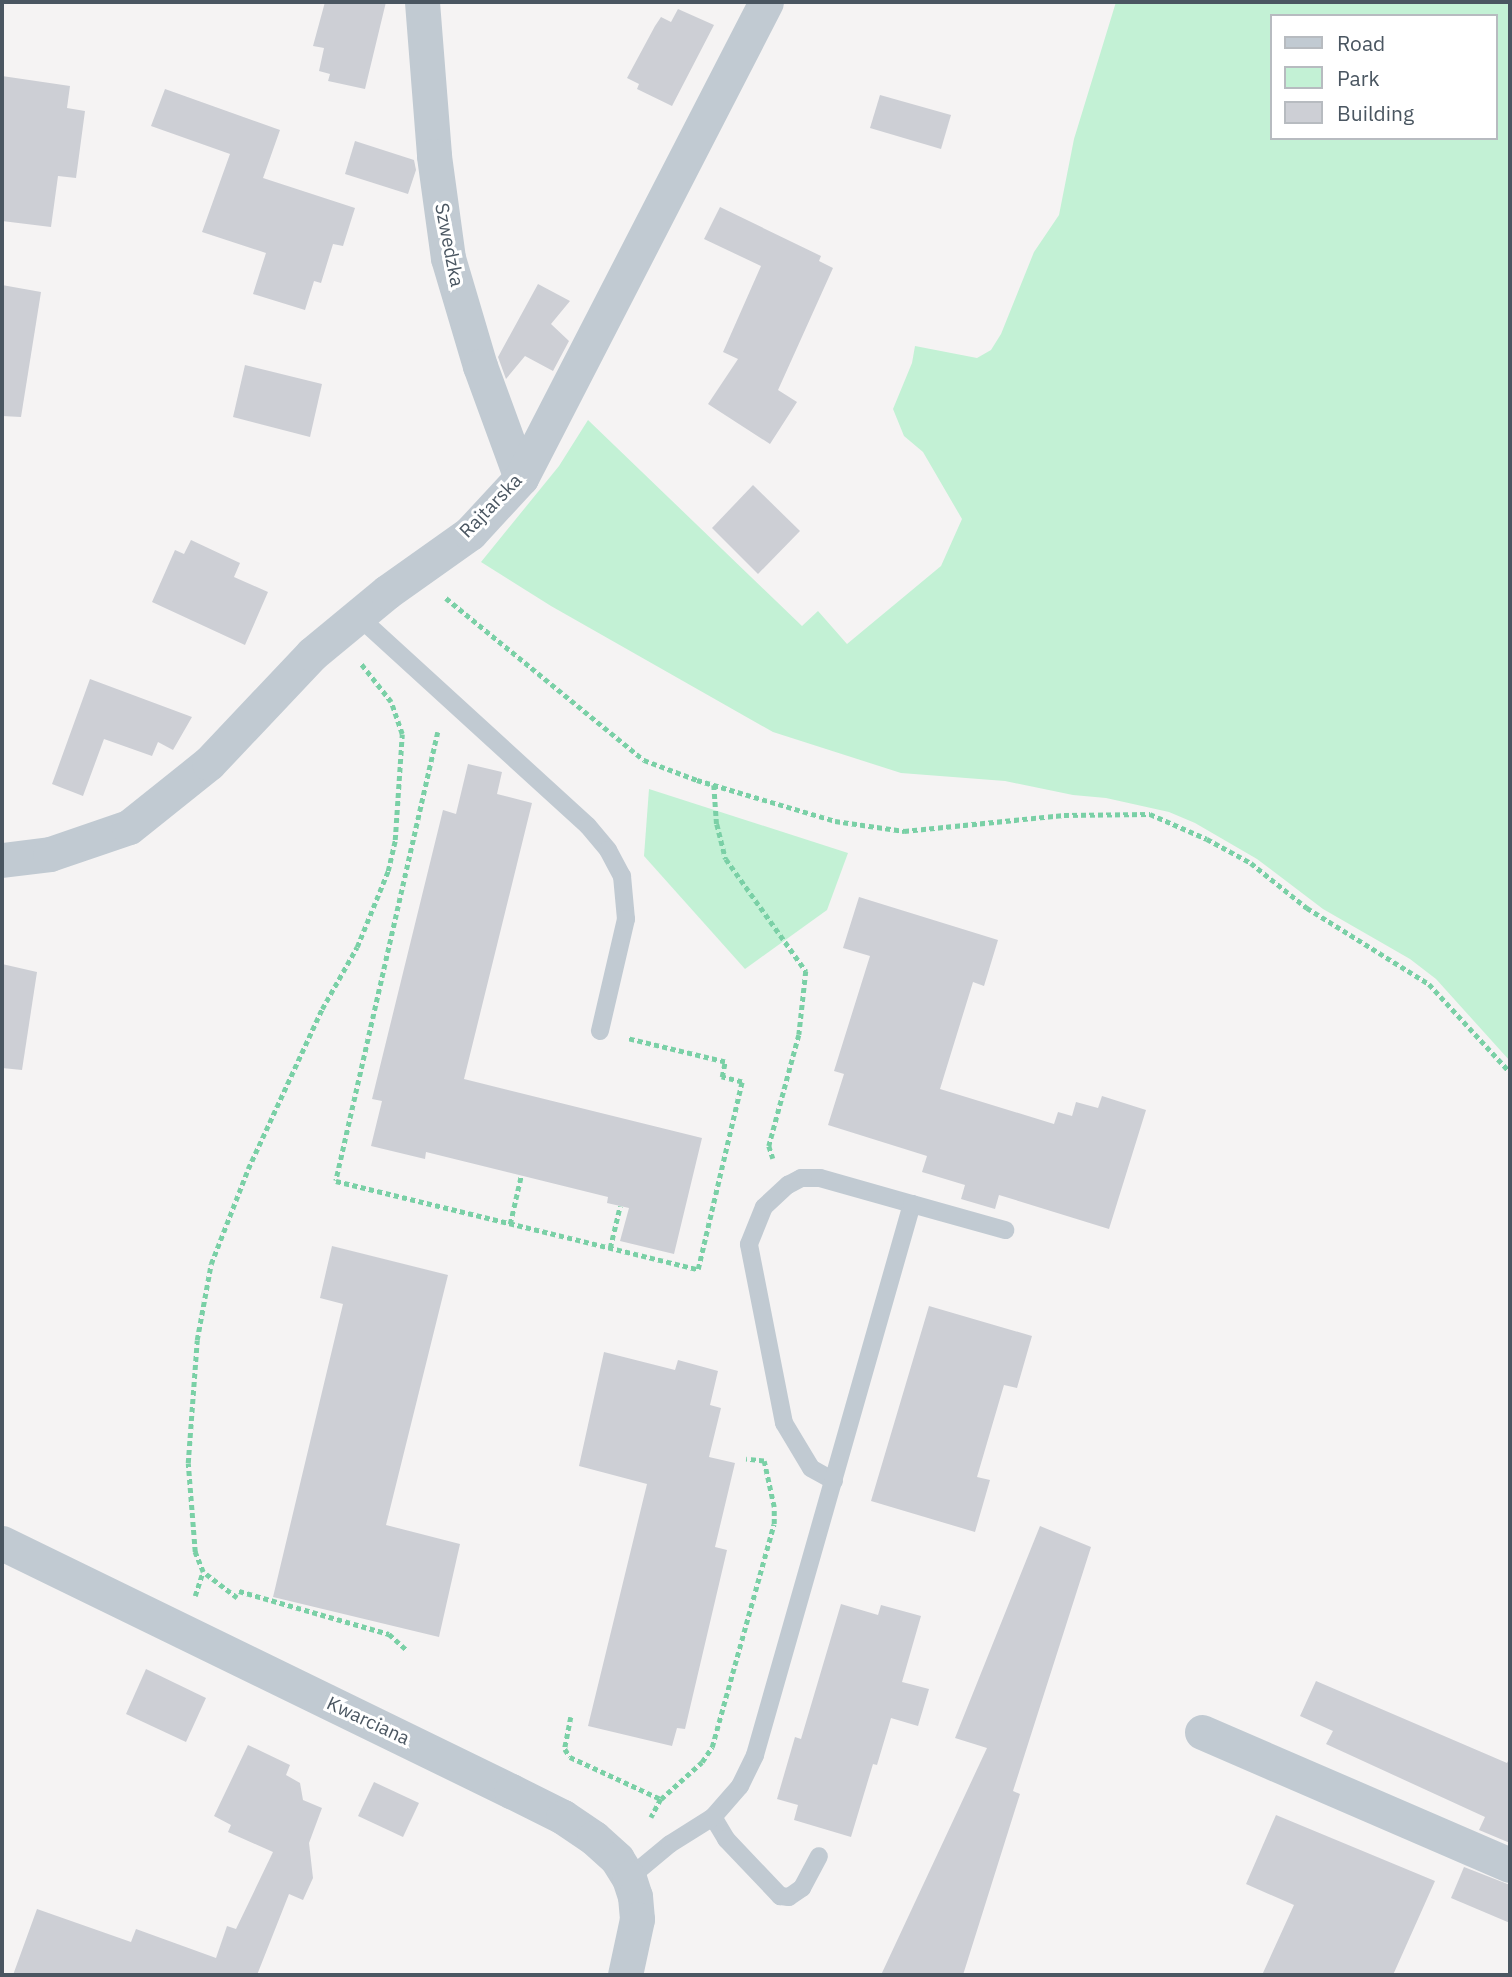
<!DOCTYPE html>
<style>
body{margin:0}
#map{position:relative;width:1512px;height:1977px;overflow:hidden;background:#f5f3f3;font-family:"IBM Plex Sans",sans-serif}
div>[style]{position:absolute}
.green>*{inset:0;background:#c3f1d5}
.building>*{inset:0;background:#cdcfd5}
.path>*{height:4.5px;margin-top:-2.25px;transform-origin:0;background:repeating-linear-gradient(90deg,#7ad0a6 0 5px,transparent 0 8.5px)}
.lane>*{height:18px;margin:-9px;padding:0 9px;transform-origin:9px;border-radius:9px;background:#c1cad2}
.street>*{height:35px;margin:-17.5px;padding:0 17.5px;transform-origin:17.5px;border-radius:17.5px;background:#c1cad2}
span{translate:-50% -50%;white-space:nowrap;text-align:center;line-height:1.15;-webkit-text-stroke:6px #fff;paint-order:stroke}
.street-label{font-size:19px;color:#4a5661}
.frame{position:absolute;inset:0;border:4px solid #4a5661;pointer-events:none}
.legend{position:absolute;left:1270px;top:14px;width:228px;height:126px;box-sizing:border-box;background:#fff;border:2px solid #b7bbc0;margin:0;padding:9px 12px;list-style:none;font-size:21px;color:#4a5661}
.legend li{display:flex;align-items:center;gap:14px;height:35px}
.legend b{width:35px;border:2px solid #b7bbc0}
</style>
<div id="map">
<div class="green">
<i style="clip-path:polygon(evenodd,1116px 2px,1510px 2px,1510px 1061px,1436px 979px,1410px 959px,1323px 909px,1257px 859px,1195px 823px,1169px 812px,1106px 798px,1073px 795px,1005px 781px,901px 773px,773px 732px,551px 606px,481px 562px,559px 466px,588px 420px,802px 626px,818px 611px,847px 644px,941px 566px,962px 519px,923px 452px,904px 436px,893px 409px,912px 363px,915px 346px,977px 358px,991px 350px,1001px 334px,1034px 252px,1059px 215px,1074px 139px,1116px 2px,1272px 16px,1496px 16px,1496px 138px,1272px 138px,1272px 16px)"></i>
<i style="clip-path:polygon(649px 789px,848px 853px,827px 910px,745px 969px,644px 856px)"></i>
</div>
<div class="building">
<i style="clip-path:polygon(325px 2px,386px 2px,365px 89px,328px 81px,330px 74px,319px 71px,324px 48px,313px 46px)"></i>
<i style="clip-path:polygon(678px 9px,714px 25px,672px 106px,637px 89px,639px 84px,627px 78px,655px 26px,661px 17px,671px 22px)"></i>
<i style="clip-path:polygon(2px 76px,70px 86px,67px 108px,85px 111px,76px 178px,58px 176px,51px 227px,2px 221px)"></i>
<i style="clip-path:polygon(165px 89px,280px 130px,263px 178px,355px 208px,343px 246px,333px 244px,321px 283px,314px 281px,305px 310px,253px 294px,266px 253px,202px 232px,230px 154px,151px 126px)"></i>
<i style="clip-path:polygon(880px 95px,951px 115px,941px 149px,870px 128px)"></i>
<i style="clip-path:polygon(355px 141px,414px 160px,416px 170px,408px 194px,345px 174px)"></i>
<i style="clip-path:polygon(720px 207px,821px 256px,819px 261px,833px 268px,778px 390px,797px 402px,770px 444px,708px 404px,738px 359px,723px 352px,761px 266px,704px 239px)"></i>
<i style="clip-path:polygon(538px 284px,570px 301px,551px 324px,569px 341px,553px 371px,525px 356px,506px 379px,498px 357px)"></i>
<i style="clip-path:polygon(2px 285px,41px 292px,21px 417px,2px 416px)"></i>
<i style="clip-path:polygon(245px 365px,322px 384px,310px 437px,233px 417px)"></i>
<i style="clip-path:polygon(753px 485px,800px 531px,758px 574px,712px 528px)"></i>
<i style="clip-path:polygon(191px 540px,240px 563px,234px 577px,268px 592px,245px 645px,152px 602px,175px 550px,184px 554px)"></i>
<i style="clip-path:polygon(90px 679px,192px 717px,173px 750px,158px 742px,152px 756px,104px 739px,83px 796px,52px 784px)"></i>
<i style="clip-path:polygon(468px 764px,502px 772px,497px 794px,532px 803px,464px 1079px,702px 1138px,674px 1254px,620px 1241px,629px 1208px,607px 1203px,608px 1197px,426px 1152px,425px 1159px,371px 1146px,382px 1101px,372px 1099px,443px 810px,456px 814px)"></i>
<i style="clip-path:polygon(859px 897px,998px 940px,984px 986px,973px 982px,940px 1089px,1054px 1124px,1058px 1112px,1072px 1116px,1076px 1102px,1098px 1108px,1102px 1096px,1146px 1110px,1109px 1229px,999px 1195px,995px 1209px,961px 1199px,965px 1185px,922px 1172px,927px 1156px,828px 1125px,844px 1074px,834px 1071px,870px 956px,843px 948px)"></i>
<i style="clip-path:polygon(2px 964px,37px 972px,22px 1070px,2px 1068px)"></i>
<i style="clip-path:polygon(332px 1246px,448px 1275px,386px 1525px,460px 1544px,439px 1637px,273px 1597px,343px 1304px,320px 1298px)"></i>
<i style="clip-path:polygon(929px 1306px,1032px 1336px,1017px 1388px,1004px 1385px,977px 1477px,990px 1480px,975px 1532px,871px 1501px)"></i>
<i style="clip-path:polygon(604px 1352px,675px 1370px,678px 1360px,718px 1371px,710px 1405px,721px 1408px,709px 1457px,735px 1463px,715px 1547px,727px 1550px,685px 1729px,677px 1728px,672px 1746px,588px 1726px,647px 1484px,579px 1466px)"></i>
<i style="clip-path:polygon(1040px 1526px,1091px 1547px,1013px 1791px,1020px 1794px,963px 1975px,881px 1975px,987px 1748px,955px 1738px)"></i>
<i style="clip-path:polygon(841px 1604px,878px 1615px,881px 1605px,921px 1616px,902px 1682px,929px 1689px,918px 1726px,891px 1718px,877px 1765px,873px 1764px,851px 1837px,794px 1820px,798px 1805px,777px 1799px,795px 1737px,801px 1739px)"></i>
<i style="clip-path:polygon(146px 1669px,206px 1698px,186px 1742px,126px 1714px)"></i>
<i style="clip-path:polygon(1316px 1681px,1507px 1763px,1510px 1757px,1510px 1843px,1479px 1830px,1485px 1817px,1326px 1744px,1333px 1731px,1300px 1716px)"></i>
<i style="clip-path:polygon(248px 1745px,290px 1765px,286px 1775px,300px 1783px,303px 1800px,322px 1808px,309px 1843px,313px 1878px,303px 1900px,289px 1894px,257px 1975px,13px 1975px,37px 1909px,131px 1942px,136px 1929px,216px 1958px,227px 1926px,236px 1929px,273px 1852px,228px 1832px,231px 1825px,214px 1816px)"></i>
<i style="clip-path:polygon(374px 1782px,419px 1803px,403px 1837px,358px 1816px)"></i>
<i style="clip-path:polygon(1276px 1815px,1435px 1881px,1393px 1975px,1262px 1975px,1294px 1905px,1246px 1884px)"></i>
<i style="clip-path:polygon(1464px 1867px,1510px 1885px,1510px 1923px,1451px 1898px)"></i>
</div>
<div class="path">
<i style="left:446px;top:598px;width:256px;rotate:39.3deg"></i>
<i style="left:644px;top:760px;width:57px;rotate:20.7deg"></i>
<i style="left:697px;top:780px;width:144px;rotate:16.5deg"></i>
<i style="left:835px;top:821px;width:70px;rotate:8.2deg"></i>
<i style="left:904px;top:831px;width:161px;rotate:-5.7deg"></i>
<i style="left:1064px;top:815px;width:86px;rotate:-0.7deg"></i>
<i style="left:1150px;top:814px;width:62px;rotate:23.7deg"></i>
<i style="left:1207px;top:839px;width:50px;rotate:28.6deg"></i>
<i style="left:1251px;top:863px;width:72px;rotate:38.8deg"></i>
<i style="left:1307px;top:908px;width:144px;rotate:31.9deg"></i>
<i style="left:1429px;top:984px;width:120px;rotate:47.4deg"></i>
<i style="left:438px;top:732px;width:460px;rotate:102.8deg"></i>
<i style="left:336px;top:1181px;width:373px;rotate:13.7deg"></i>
<i style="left:698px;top:1269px;width:192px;rotate:-76.8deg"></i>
<i style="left:742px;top:1082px;width:21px;rotate:-166deg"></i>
<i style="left:722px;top:1077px;width:15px;rotate:-79deg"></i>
<i style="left:725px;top:1062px;width:99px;rotate:-166.5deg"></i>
<i style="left:714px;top:785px;width:39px;rotate:86deg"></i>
<i style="left:717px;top:824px;width:36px;rotate:76deg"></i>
<i style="left:726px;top:859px;width:138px;rotate:54.5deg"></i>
<i style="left:806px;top:971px;width:64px;rotate:96.2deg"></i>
<i style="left:799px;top:1035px;width:115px;rotate:105.1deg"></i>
<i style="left:769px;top:1146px;width:13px;rotate:72deg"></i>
<i style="left:510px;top:1224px;width:49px;rotate:-77.1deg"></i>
<i style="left:610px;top:1248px;width:43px;rotate:-76.6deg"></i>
<i style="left:239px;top:1591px;width:156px;rotate:16deg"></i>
<i style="left:389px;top:1634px;width:24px;rotate:42deg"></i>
<i style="left:195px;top:1596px;width:25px;rotate:-72deg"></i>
<i style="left:237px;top:1598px;width:43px;rotate:-142.6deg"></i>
<i style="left:203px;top:1572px;width:22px;rotate:-112deg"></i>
<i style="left:195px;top:1552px;width:89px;rotate:-94.5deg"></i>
<i style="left:188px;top:1463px;width:123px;rotate:-85.8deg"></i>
<i style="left:197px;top:1340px;width:77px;rotate:-79.6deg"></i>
<i style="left:211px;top:1264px;width:102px;rotate:-68.7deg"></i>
<i style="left:248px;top:1169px;width:176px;rotate:-65.2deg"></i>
<i style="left:322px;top:1009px;width:71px;rotate:-60.6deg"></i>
<i style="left:357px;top:947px;width:82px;rotate:-67.8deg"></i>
<i style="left:388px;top:871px;width:32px;rotate:-77deg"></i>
<i style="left:395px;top:840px;width:106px;rotate:-86.2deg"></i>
<i style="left:402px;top:734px;width:34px;rotate:-109deg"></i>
<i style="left:391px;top:702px;width:48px;rotate:-128.3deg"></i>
<i style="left:571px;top:1717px;width:33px;rotate:101deg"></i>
<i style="left:565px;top:1749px;width:9px;rotate:58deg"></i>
<i style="left:570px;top:1757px;width:100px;rotate:24.8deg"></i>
<i style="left:661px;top:1799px;width:21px;rotate:118deg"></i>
<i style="left:661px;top:1799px;width:55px;rotate:-42.1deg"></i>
<i style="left:702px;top:1762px;width:18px;rotate:-56deg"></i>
<i style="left:712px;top:1747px;width:231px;rotate:-74.5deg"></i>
<i style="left:774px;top:1524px;width:17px;rotate:-90deg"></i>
<i style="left:774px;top:1507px;width:47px;rotate:-102.3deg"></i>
<i style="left:764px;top:1461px;width:18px;rotate:-174deg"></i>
</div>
<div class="lane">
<i style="left:358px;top:616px;width:311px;rotate:42.4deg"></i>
<i style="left:588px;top:826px;width:31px;rotate:50deg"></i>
<i style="left:608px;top:850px;width:30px;rotate:62deg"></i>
<i style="left:622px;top:876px;width:43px;rotate:84.7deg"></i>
<i style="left:626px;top:919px;width:115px;rotate:103.1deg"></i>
<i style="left:834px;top:1481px;width:26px;rotate:-151deg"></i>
<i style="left:811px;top:1468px;width:52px;rotate:-121deg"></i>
<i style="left:784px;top:1423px;width:182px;rotate:-101.1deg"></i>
<i style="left:749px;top:1244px;width:40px;rotate:-68deg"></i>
<i style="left:764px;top:1207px;width:33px;rotate:-43deg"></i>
<i style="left:788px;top:1185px;width:15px;rotate:-28deg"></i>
<i style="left:801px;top:1178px;width:19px"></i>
<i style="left:820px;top:1178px;width:96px;rotate:15.8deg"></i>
<i style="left:713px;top:1817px;width:26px;rotate:59deg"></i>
<i style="left:726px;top:1839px;width:79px;rotate:46.5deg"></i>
<i style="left:780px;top:1896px;width:9px;rotate:6deg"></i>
<i style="left:789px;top:1897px;width:16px;rotate:-35deg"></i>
<i style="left:802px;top:1888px;width:36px;rotate:-62deg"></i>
<i style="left:629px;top:1878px;width:53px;rotate:-39.7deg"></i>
<i style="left:670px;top:1844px;width:51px;rotate:-32.1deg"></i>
<i style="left:713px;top:1817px;width:41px;rotate:-48.9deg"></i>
<i style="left:740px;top:1786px;width:34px;rotate:-64deg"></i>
<i style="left:755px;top:1755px;width:573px;rotate:-74.1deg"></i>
<i style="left:912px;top:1204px;width:97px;rotate:15.6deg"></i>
</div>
<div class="street">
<i style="left:422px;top:2px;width:154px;rotate:85.5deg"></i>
<i style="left:434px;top:156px;width:103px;rotate:82.2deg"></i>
<i style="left:448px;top:258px;width:113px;rotate:73.5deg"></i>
<i style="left:480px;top:366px;width:119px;rotate:69.9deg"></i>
<i style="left:2px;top:860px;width:48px;rotate:-7.1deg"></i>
<i style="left:50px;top:854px;width:83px;rotate:-18.9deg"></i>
<i style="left:129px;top:827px;width:102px;rotate:-38.7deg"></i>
<i style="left:209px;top:763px;width:150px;rotate:-46.6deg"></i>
<i style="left:312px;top:654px;width:97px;rotate:-39.6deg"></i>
<i style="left:387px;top:592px;width:102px;rotate:-35.4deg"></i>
<i style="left:470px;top:533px;width:75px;rotate:-47.2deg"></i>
<i style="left:521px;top:478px;width:535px;rotate:-62.76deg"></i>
<i style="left:2px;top:1543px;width:566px;rotate:25.98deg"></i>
<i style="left:511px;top:1791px;width:58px;rotate:26.6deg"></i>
<i style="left:563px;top:1817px;width:37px;rotate:34deg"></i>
<i style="left:594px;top:1838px;width:31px;rotate:42deg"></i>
<i style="left:617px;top:1859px;width:22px;rotate:58deg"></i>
<i style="left:629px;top:1878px;width:19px;rotate:72deg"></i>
<i style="left:635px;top:1896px;width:23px;rotate:85deg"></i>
<i style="left:637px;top:1919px;width:57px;rotate:102.1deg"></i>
<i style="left:1202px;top:1732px;width:335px;rotate:23.4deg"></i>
</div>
<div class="street-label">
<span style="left:449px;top:245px;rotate:79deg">Szwedzka</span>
<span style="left:491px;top:506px;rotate:-46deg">Rajtarska</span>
<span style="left:368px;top:1721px;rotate:25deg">Kwarciana</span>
</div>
<div class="frame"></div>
<ul class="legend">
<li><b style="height:9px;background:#c1cad2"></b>Road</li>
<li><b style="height:19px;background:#c3f1d5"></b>Park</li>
<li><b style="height:19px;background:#cdcfd5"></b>Building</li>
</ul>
</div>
